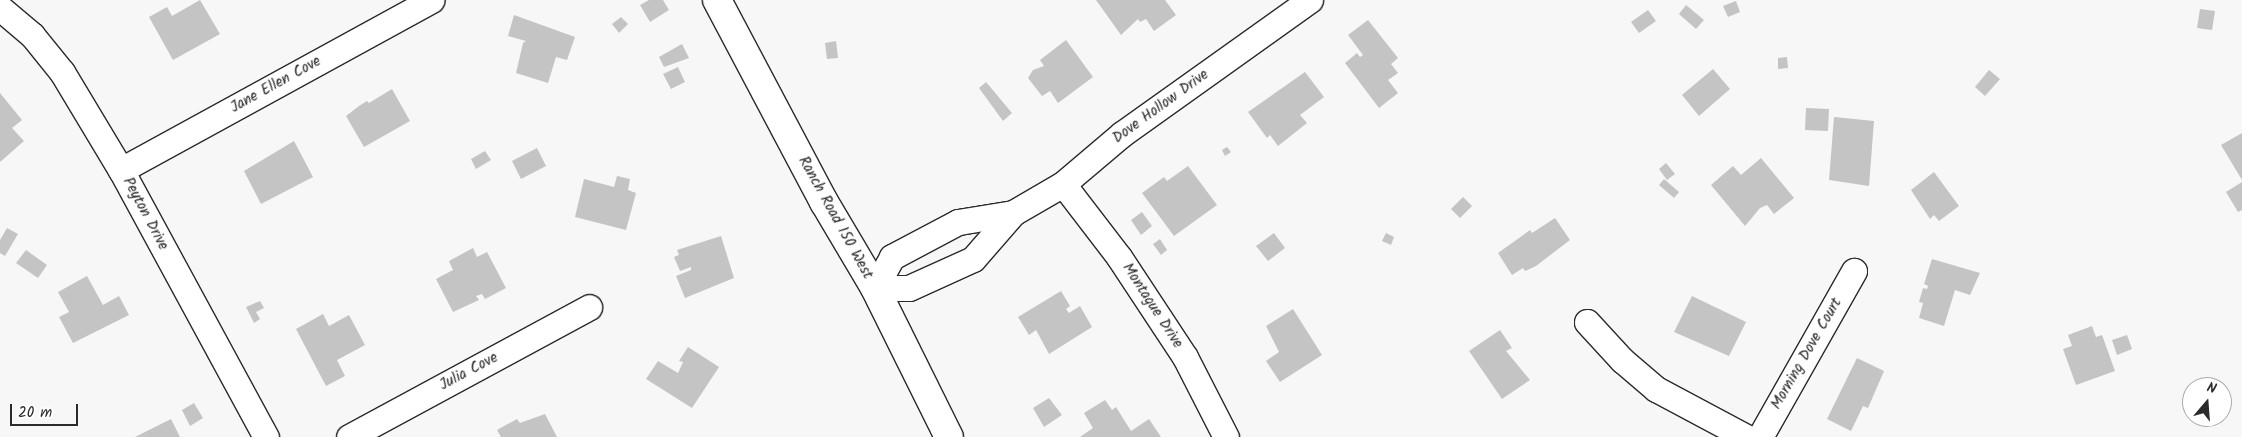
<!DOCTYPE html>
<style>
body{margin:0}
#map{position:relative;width:2242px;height:437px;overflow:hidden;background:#f7f7f7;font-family:Kalam,sans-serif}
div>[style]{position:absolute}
.building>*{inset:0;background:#c4c4c4}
.roads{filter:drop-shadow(1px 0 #2b2b2b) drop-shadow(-1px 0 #2b2b2b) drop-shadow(0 1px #2b2b2b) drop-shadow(0 -1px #2b2b2b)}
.street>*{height:25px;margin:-12.5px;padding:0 12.5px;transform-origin:12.5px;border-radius:12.5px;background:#fff}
.secondary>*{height:28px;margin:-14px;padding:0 14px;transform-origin:14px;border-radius:14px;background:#fff}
span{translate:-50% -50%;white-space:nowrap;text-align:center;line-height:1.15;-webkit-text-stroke:4.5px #fff;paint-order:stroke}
.street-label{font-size:15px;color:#2b2b2b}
.north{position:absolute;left:2182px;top:377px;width:50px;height:50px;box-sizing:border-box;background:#fff;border:1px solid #aaa;border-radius:50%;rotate:18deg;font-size:14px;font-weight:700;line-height:20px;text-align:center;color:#2b2b2b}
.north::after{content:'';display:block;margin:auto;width:18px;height:22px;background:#2b2b2b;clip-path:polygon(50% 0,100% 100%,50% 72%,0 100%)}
.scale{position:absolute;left:10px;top:404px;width:68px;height:22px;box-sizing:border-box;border:2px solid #2b2b2b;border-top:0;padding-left:6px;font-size:15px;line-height:18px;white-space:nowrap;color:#2b2b2b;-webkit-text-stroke:4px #fff;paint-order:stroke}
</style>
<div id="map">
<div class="building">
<i style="clip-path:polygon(200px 0,220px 34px,173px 60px,149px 17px,167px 7px,172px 16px)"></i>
<i style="clip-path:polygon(649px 0,663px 0,669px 10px,650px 22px,640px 5px)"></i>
<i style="clip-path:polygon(1096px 0,1165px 0,1176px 15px,1154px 31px,1146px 19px,1140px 22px,1138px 19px,1121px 35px)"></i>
<i style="clip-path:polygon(1736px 1px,1740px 12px,1728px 17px,1723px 6px)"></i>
<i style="clip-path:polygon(1686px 5px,1704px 20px,1696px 29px,1679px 14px)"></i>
<i style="clip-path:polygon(2200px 9px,2215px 11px,2212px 30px,2197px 28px)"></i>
<i style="clip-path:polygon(1648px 10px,1656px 21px,1639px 33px,1631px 22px)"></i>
<i style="clip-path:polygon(514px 15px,575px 37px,567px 60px,556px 57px,548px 83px,516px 73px,523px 43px,526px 41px,508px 36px)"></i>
<i style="clip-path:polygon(621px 17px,628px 24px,619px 33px,612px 24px)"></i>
<i style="clip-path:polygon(1368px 20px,1398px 58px,1391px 64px,1398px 73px,1388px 80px,1398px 93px,1379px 108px,1345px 63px,1357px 53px,1360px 57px,1363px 55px,1348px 35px)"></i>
<i style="clip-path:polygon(1066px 40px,1093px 77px,1058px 103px,1050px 91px,1042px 96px,1028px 78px,1033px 70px,1044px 66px,1040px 60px)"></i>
<i style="clip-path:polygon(836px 41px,838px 58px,827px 59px,825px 43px)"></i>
<i style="clip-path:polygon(682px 44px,689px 58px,664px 67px,659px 57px)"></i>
<i style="clip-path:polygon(1787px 57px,1788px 68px,1778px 69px,1778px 58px)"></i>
<i style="clip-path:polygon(678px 67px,685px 82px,671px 89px,663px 74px)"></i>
<i style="clip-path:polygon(1713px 69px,1730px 89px,1699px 116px,1682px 95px)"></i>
<i style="clip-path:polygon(1989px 70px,2000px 79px,1985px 96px,1975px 87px)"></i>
<i style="clip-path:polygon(1305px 72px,1324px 97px,1300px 115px,1307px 123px,1278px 146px,1270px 135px,1267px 138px,1248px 112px)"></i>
<i style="clip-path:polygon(986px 82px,1012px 113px,1003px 121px,979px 88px)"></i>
<i style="clip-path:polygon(392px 89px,410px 121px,364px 147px,346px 116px,359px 106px,367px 101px,369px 103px)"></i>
<i style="clip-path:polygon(0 93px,22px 120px,12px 128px,24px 141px,0 162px)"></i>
<i style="clip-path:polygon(1806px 108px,1829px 109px,1828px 131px,1805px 130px)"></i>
<i style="clip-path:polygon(1834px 117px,1874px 121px,1869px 186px,1829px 180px)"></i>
<i style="clip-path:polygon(2242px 133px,2242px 180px,2221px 145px)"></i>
<i style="clip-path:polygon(294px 141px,313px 177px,261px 204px,244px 171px)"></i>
<i style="clip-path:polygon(1227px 147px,1231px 152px,1225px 156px,1222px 150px)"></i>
<i style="clip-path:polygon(537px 148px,546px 166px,521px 179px,512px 161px)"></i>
<i style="clip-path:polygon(485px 151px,491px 160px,476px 169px,471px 159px)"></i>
<i style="clip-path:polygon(1761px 158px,1794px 198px,1774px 214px,1767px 205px,1760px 208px,1745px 226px,1711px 185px,1733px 166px,1741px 175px)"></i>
<i style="clip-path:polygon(1666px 163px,1675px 174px,1667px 180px,1659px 169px)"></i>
<i style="clip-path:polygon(1188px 166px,1217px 205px,1174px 236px,1142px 193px,1164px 177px,1167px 181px)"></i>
<i style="clip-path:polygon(1934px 172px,1959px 206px,1939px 221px,1934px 215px,1930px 219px,1911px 190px)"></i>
<i style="clip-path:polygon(617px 176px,630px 179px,628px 190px,636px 193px,626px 230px,575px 217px,584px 179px,614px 187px)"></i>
<i style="clip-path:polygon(1664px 179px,1679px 192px,1674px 198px,1659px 185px)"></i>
<i style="clip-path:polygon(2242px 182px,2242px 210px,2238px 212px,2226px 192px)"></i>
<i style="clip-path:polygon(1463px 197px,1472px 206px,1460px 218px,1451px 209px)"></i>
<i style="clip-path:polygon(1142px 212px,1152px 226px,1141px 235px,1131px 220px)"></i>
<i style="clip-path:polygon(1555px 218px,1570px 240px,1536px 266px,1525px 271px,1523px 268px,1512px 275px,1498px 253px,1530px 230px,1532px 233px)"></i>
<i style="clip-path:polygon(7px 228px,18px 234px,5px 256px,0 253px,0 240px)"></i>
<i style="clip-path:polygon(1274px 233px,1285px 248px,1268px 261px,1256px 246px)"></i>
<i style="clip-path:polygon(1386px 233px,1394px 237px,1391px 245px,1382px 241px)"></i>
<i style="clip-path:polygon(721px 236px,734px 278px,685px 298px,676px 276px,691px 270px,691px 267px,680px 271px,674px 257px,679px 255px,677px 250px)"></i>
<i style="clip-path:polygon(1160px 239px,1167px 250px,1161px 255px,1153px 244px)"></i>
<i style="clip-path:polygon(473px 248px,477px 257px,487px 252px,506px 288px,485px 299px,482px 294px,476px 296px,479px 300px,453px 312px,436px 279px,453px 270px,449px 261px)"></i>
<i style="clip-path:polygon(26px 250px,47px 265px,38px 278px,16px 263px)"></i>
<i style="clip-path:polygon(1932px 259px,1980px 273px,1970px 295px,1955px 290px,1944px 326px,1919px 318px,1923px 303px,1919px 302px,1923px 288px,1927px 289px,1928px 286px,1924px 284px)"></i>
<i style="clip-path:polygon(87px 276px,103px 305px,119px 296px,129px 315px,73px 343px,59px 317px,69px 312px,58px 292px)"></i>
<i style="clip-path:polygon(1061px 291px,1070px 306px,1066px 309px,1069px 313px,1080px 306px,1092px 327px,1049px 354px,1036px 330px,1029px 335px,1018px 317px)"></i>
<i style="clip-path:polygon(1692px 296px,1746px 322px,1729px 356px,1674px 332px)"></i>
<i style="clip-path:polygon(260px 301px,264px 308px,256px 312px,260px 319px,254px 323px,246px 307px)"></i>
<i style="clip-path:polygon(1293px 309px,1322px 355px,1280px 382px,1266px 361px,1279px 352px,1266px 326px)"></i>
<i style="clip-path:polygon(323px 314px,329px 326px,349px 315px,365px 345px,337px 360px,345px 376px,326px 386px,296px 329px)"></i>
<i style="clip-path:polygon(2092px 326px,2096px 337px,2102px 335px,2115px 371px,2076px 385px,2063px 349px,2072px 346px,2068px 335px)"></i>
<i style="clip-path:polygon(1500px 330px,1512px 348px,1506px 351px,1530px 380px,1502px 399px,1469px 351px)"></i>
<i style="clip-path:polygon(2127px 335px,2132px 349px,2117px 355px,2112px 340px)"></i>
<i style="clip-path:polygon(688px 347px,719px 367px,692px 408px,646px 379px,658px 361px,678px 373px,683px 362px,679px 361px)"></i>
<i style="clip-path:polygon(1857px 358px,1884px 371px,1868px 408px,1863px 406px,1851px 431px,1827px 419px)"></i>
<i style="clip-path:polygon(1049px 398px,1062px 415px,1044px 427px,1033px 408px)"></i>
<i style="clip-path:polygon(1105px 400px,1112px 410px,1116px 407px,1131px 431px,1149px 419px,1161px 437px,1080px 437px,1093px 428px,1084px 413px)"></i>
<i style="clip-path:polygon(194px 403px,203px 418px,190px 426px,182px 410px)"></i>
<i style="clip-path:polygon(545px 414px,557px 437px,501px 437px,497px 430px,517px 419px,520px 423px)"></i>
<i style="clip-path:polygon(171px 419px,180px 437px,135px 437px)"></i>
</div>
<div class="roads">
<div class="street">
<i style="left:0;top:8px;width:42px;rotate:40.2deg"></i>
<i style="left:32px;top:35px;width:48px;rotate:51deg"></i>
<i style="left:62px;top:72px;width:114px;rotate:59deg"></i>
<i style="left:121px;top:170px;width:304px;rotate:61.5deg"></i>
<i style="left:121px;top:170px;width:354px;rotate:-28.7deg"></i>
<i style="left:1063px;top:184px;width:92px;rotate:52.5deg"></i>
<i style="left:1119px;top:257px;width:120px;rotate:56.6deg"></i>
<i style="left:1185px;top:357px;width:90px;rotate:62.9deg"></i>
<i style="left:1013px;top:213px;width:56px;rotate:170.7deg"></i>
<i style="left:958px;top:222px;width:75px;rotate:152.1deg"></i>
<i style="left:892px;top:257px;width:35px;rotate:119deg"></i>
<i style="left:875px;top:288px;width:34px"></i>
<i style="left:909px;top:288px;width:70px;rotate:-24.4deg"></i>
<i style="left:973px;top:259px;width:61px;rotate:-49deg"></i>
<i style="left:1013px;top:213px;width:58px;rotate:-30.1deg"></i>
<i style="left:1063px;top:184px;width:77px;rotate:-40.3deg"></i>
<i style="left:1122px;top:134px;width:231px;rotate:-35.5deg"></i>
<i style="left:1587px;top:322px;width:52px;rotate:47.4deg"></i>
<i style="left:1622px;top:360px;width:45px;rotate:40.5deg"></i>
<i style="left:1656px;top:389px;width:102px;rotate:28.1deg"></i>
<i style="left:349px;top:437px;width:273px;rotate:-28.4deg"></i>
<i style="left:1760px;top:437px;width:191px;rotate:-60.5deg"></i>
</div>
<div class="secondary">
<i style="left:717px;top:0;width:229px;rotate:62.1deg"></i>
<i style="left:824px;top:202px;width:100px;rotate:59.3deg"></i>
<i style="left:875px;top:288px;width:166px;rotate:63.6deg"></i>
</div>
</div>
<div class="street-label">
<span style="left:276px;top:85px;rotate:-29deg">Jane Ellen Cove</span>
<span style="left:1161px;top:107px;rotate:-36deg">Dove Hollow Drive</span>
<span style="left:145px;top:214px;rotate:62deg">Peyton Drive</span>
<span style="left:835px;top:218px;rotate:61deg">Ranch Road 150 West</span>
<span style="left:1152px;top:306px;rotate:57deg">Montague Drive</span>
<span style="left:1807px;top:354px;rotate:-60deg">Morning Dove Court</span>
<span style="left:469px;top:372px;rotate:-28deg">Julia Cove</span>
</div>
<div class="north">N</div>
<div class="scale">20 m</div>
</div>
